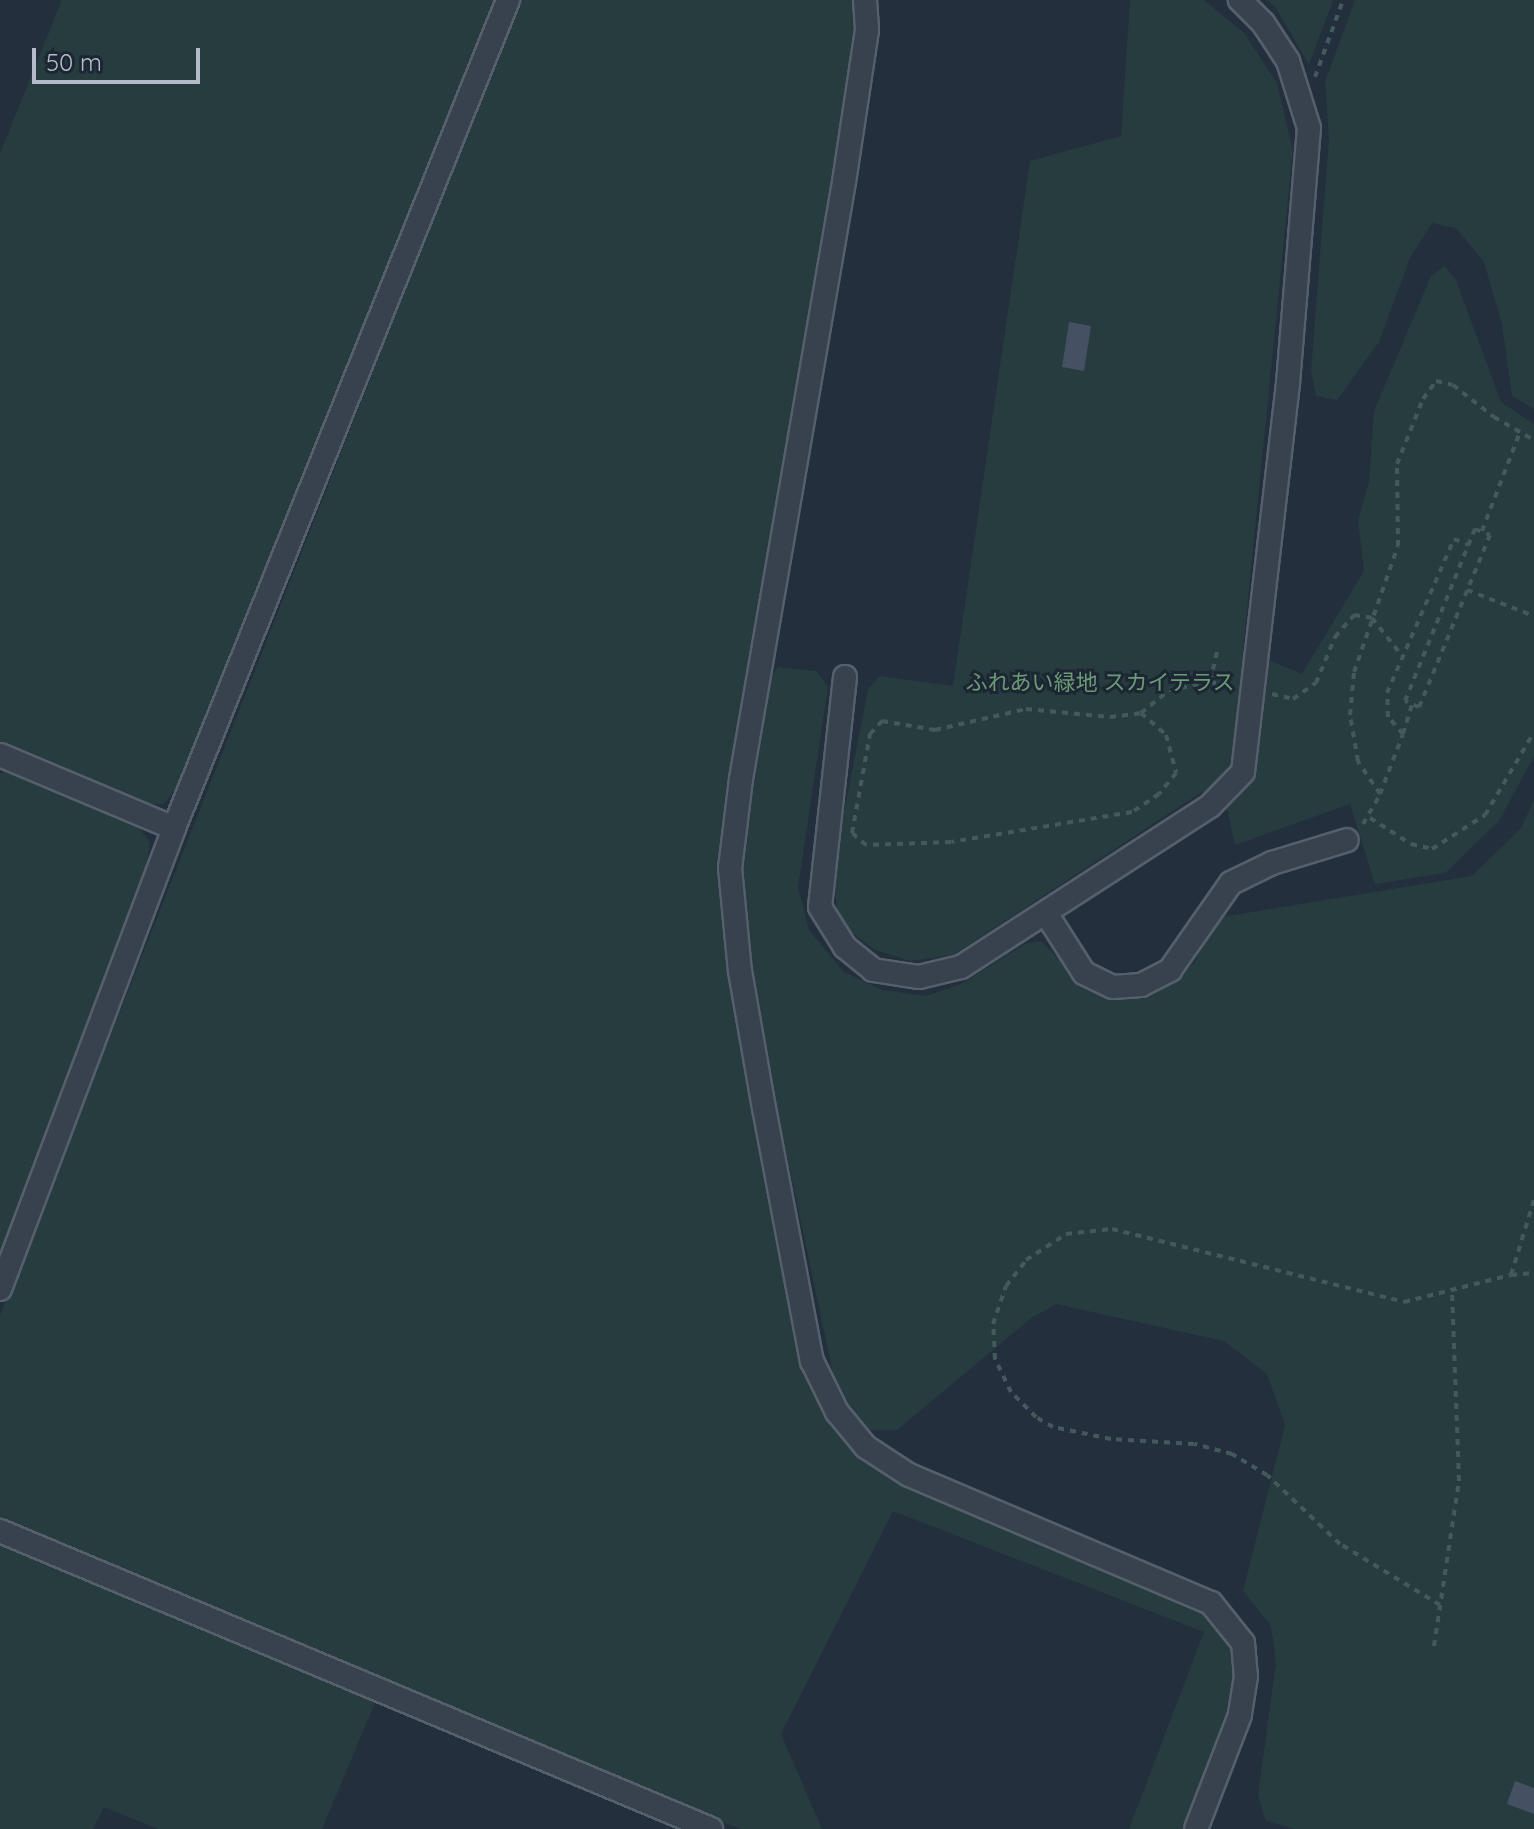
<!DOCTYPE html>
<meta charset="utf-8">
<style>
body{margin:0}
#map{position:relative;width:1534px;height:1829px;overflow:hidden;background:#242f3e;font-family:Quicksand,"Noto Sans JP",sans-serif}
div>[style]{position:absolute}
.green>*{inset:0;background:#263c3f}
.building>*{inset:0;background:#455162}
.path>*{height:4px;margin-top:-2px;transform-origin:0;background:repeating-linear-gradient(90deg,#44595c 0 6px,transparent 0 12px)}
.roads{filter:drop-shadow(2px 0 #565f6c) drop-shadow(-2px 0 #565f6c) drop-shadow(0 2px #565f6c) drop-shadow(0 -2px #565f6c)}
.minor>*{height:22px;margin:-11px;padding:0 11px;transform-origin:11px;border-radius:11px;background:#38414e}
span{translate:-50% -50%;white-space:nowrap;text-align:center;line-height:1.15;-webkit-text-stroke:6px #1d2633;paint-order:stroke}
.park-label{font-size:22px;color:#6b9a76}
.scale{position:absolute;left:32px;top:48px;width:168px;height:36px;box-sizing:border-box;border:4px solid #b4bcc9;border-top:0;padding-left:10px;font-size:24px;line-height:28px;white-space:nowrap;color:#b4bcc9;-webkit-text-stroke:6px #1d2633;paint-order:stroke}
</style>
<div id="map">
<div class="green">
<i style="clip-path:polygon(62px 0,498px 0,180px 783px,164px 804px,144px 804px,0 745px,0 153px)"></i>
<i style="clip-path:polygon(520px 0,857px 0,859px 20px,727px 940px,740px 1038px,798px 1348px,832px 1428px,862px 1457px,1201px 1609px,1223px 1630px,1238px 1657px,1232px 1715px,1185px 1829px,1129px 1829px,1204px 1632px,893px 1511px,781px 1734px,822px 1829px,740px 1829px,0 1518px,0 1315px)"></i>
<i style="clip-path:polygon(1130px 0,1204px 0,1244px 33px,1277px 83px,1293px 150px,1243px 649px,1302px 674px,1364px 571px,1358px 521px,1369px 481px,1374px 411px,1431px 276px,1445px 266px,1456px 280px,1501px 402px,1534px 424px,1534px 756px,1499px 821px,1445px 873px,1375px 884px,1350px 804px,1235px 845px,1227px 809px,1202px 792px,953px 955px,910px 961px,875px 950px,840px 924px,832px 874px,868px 689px,880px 676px,953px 686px,1030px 161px,1121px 136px)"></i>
<i style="clip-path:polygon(1267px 0,1333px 0,1309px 65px,1276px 8px)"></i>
<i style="clip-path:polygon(1355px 0,1534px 0,1534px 409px,1512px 396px,1502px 324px,1484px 262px,1456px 228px,1432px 223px,1410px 258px,1379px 342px,1337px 400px,1316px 396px,1311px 371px,1329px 139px,1325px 82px)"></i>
<i style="clip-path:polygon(778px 667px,816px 671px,828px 687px,798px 887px,809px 930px,844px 972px,883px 990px,926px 996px,961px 984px,1025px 944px,1041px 941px,1082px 982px,1110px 996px,1144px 999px,1176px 981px,1195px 962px,1215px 918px,1472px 876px,1521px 828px,1534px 800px,1534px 1829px,1295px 1829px,1266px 1821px,1258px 1795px,1276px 1663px,1271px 1626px,1243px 1591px,1285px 1425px,1267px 1374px,1224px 1341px,1056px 1304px,1030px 1319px,897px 1430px,865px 1430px,837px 1392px,762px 1039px,738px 868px,768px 681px)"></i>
<i style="clip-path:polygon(7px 771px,138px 826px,150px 843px,147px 867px,0 1254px,0 774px)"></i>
<i style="clip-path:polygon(0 1542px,377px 1698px,322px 1829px,158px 1829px,104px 1807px,93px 1829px,0 1829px)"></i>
</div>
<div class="building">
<i style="clip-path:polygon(1069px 322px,1091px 326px,1084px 371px,1062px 367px)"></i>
<i style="clip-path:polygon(1515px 1781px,1534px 1788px,1534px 1814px,1507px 1804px)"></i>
</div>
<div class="path">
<i style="left:1315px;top:77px;width:82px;rotate:-70deg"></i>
<i style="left:1475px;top:529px;width:16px;rotate:22deg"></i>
<i style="left:1490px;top:535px;width:186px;rotate:112.4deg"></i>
<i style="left:1419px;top:707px;width:15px;rotate:-157deg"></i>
<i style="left:1405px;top:701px;width:186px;rotate:-67.9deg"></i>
<i style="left:1482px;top:531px;width:106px;rotate:-69deg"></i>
<i style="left:1467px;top:590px;width:72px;rotate:21.2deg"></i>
<i style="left:1217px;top:652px;width:31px;rotate:103deg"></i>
<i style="left:1210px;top:682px;width:22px;rotate:10deg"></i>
<i style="left:1272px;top:694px;width:22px;rotate:13deg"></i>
<i style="left:1293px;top:699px;width:28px;rotate:-35deg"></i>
<i style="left:1316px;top:683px;width:50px;rotate:-67.6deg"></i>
<i style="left:1335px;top:637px;width:29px;rotate:-49deg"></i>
<i style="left:1354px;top:615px;width:18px;rotate:9deg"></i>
<i style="left:1372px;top:618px;width:50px;rotate:51.5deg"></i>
<i style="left:1141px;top:713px;width:33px;rotate:41deg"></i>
<i style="left:1166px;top:735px;width:39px;rotate:75deg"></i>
<i style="left:1176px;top:773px;width:27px;rotate:129deg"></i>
<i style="left:1159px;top:794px;width:32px;rotate:146deg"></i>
<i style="left:1132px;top:812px;width:183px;rotate:170.6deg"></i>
<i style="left:951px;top:842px;width:85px;rotate:178deg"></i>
<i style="left:866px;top:845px;width:18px;rotate:-139deg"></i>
<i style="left:852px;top:833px;width:101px;rotate:-79.7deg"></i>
<i style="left:870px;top:734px;width:18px;rotate:-47deg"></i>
<i style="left:882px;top:721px;width:54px;rotate:9.6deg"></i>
<i style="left:935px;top:730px;width:93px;rotate:-13deg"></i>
<i style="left:1026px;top:709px;width:84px;rotate:5.4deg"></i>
<i style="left:1110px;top:717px;width:31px;rotate:-7deg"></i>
<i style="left:1141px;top:713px;width:36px;rotate:-39deg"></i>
<i style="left:1169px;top:690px;width:42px;rotate:-11deg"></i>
<i style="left:1403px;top:734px;width:31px;rotate:-73deg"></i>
<i style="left:1380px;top:794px;width:64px;rotate:-69deg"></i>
<i style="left:1403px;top:734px;width:23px;rotate:-131deg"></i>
<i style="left:1388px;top:717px;width:24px;rotate:-92deg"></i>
<i style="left:1387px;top:693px;width:168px;rotate:-66.5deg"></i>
<i style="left:1454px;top:539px;width:16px;rotate:22deg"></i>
<i style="left:1370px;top:818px;width:49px;rotate:32.4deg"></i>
<i style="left:1411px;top:844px;width:22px;rotate:13deg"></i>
<i style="left:1432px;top:849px;width:63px;rotate:-32.7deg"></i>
<i style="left:1485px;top:815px;width:96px;rotate:-59.4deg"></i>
<i style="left:1363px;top:824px;width:34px;rotate:-60deg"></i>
<i style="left:1380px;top:794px;width:40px;rotate:-124deg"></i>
<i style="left:1358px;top:761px;width:47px;rotate:-99.9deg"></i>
<i style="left:1350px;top:715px;width:43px;rotate:-84.7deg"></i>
<i style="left:1354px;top:672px;width:133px;rotate:-70.8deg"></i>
<i style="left:1398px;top:546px;width:82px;rotate:-90.7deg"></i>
<i style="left:1397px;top:464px;width:70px;rotate:-68.2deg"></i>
<i style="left:1423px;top:399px;width:22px;rotate:-54deg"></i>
<i style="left:1436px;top:381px;width:17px;rotate:13deg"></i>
<i style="left:1453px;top:385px;width:52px;rotate:38deg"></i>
<i style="left:1494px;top:417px;width:46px;rotate:29.9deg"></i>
<i style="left:1534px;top:1200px;width:78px;rotate:107deg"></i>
<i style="left:1511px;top:1275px;width:23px;rotate:-5deg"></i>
<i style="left:1440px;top:1605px;width:117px;rotate:-148.6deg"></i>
<i style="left:1340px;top:1544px;width:100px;rotate:-136.6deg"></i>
<i style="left:1267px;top:1475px;width:41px;rotate:-149deg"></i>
<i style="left:1232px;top:1454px;width:39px;rotate:-165deg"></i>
<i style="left:1194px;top:1444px;width:83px;rotate:-176.6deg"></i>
<i style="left:1111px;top:1439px;width:59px;rotate:-168.3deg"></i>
<i style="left:1053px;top:1427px;width:20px;rotate:-150deg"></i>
<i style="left:1036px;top:1417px;width:35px;rotate:-135deg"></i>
<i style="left:1011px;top:1392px;width:37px;rotate:-116deg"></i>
<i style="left:995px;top:1359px;width:35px;rotate:-93deg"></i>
<i style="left:993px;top:1324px;width:40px;rotate:-71.1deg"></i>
<i style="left:1006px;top:1286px;width:33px;rotate:-52deg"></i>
<i style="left:1026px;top:1260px;width:48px;rotate:-33deg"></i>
<i style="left:1066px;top:1234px;width:46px;rotate:-6.2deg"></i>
<i style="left:1112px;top:1229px;width:301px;rotate:14deg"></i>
<i style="left:1404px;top:1302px;width:110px;rotate:-14.2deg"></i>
<i style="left:1434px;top:1646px;width:167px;rotate:-81.4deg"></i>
<i style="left:1459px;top:1481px;width:191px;rotate:-92.1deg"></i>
</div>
<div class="roads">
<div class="minor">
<i style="left:865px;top:0;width:30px;rotate:86deg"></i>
<i style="left:867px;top:30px;width:154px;rotate:98.6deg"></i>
<i style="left:844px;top:182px;width:606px;rotate:99.79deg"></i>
<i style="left:741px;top:779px;width:90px;rotate:97deg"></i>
<i style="left:730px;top:868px;width:103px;rotate:84.5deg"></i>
<i style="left:740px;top:971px;width:139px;rotate:80.1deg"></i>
<i style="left:764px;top:1108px;width:258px;rotate:79.3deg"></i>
<i style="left:812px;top:1361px;width:57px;rotate:63.9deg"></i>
<i style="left:837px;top:1412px;width:45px;rotate:50.4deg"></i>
<i style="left:866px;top:1447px;width:51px;rotate:33.1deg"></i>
<i style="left:909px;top:1475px;width:328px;rotate:23deg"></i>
<i style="left:1211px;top:1603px;width:51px;rotate:51.3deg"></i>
<i style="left:1243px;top:1643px;width:33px;rotate:85deg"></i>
<i style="left:1246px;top:1676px;width:39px;rotate:99deg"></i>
<i style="left:1240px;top:1715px;width:122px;rotate:111.1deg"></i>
<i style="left:845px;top:677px;width:231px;rotate:96.2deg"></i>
<i style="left:820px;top:907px;width:47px;rotate:58deg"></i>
<i style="left:845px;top:947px;width:36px;rotate:39deg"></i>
<i style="left:873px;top:970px;width:47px;rotate:8.7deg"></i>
<i style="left:919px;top:977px;width:43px;rotate:-13.4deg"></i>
<i style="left:961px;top:967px;width:297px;rotate:-32.9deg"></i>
<i style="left:1210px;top:806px;width:47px;rotate:-45.9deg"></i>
<i style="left:1243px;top:772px;width:392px;rotate:-83.4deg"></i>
<i style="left:1288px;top:383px;width:256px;rotate:-85.3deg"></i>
<i style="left:1309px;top:128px;width:70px;rotate:-107.4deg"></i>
<i style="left:1288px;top:61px;width:45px;rotate:-123.3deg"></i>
<i style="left:1263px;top:23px;width:33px;rotate:-135deg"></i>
<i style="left:0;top:755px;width:189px;rotate:22.8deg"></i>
<i style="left:1047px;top:915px;width:69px;rotate:57.5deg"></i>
<i style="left:1084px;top:973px;width:32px;rotate:26deg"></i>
<i style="left:1113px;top:987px;width:28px;rotate:-4deg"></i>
<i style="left:1141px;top:985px;width:33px;rotate:-27deg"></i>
<i style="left:1170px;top:970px;width:106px;rotate:-55deg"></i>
<i style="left:1231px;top:883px;width:46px;rotate:-26deg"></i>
<i style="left:1272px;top:863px;width:78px;rotate:-17deg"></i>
<i style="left:0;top:1289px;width:493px;rotate:-69.3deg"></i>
<i style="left:174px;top:828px;width:893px;rotate:-68.03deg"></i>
<i style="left:0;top:1531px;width:771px;rotate:22.74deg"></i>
</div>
</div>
<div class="park-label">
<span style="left:1100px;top:683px">ふれあい緑地 スカイテラス</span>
</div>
<div class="scale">50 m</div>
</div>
